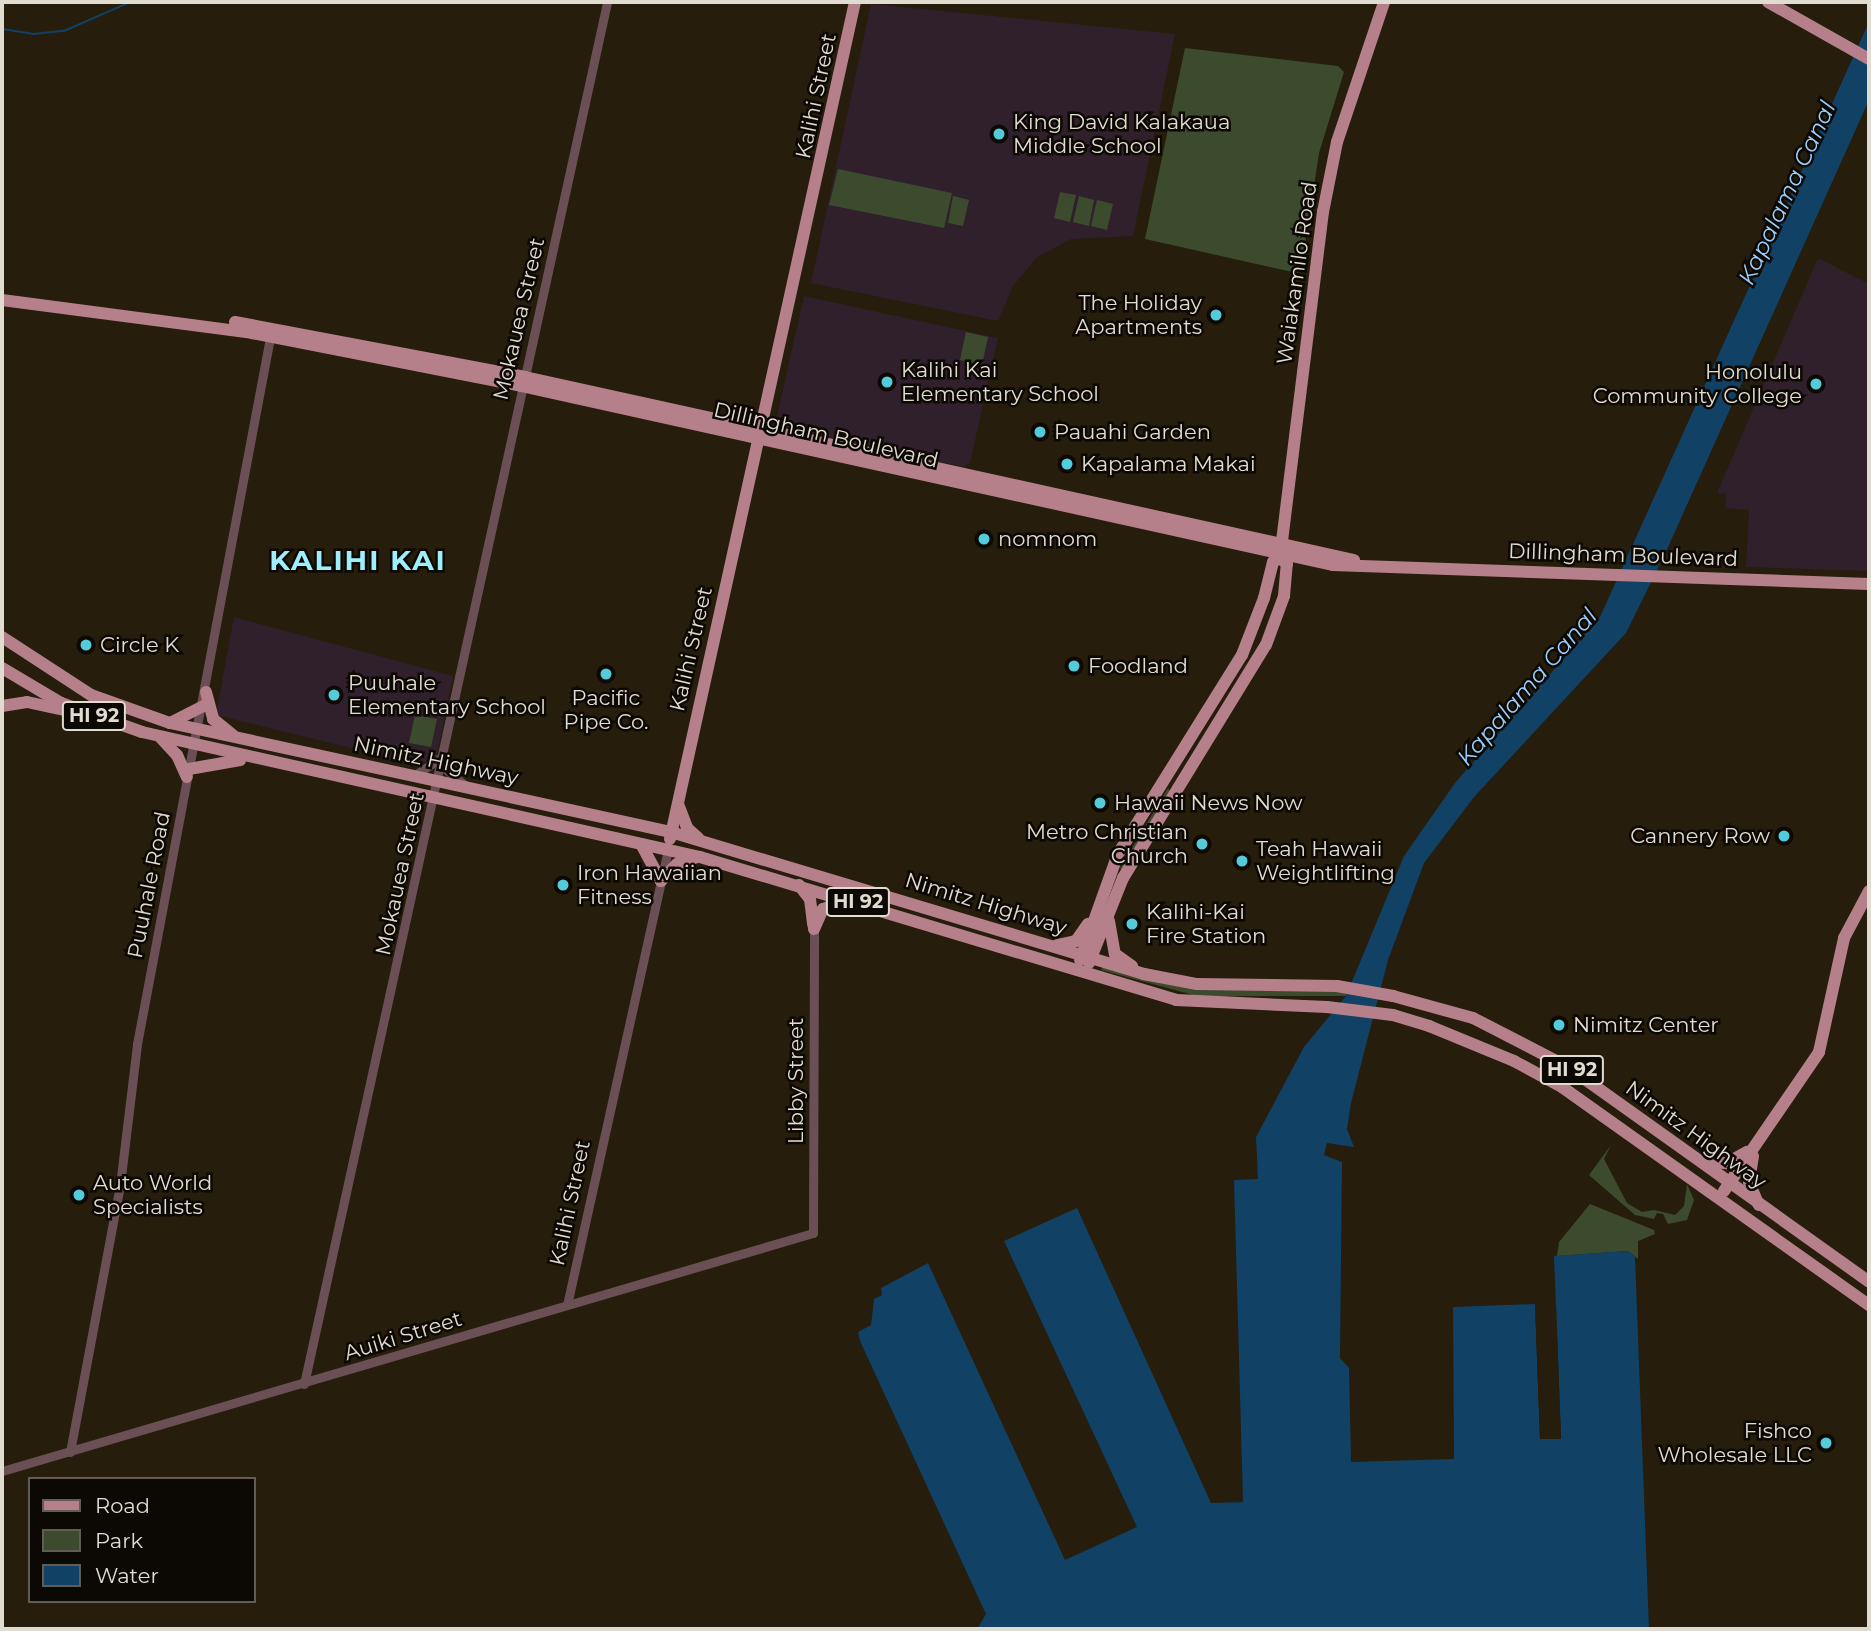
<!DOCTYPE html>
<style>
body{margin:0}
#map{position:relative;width:1871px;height:1631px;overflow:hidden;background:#261d0c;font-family:Montserrat,sans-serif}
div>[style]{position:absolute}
.education>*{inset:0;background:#30202b}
.green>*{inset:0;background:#3c4b2e}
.water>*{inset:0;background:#114165}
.pier>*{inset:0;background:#261d0c}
.stream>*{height:2px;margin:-1px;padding:0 1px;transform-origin:1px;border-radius:1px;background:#114165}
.minor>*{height:9px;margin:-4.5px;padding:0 4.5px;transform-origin:4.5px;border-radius:4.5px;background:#6a5054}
.major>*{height:12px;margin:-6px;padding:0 6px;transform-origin:6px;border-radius:6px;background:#b6808a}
.dots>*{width:19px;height:19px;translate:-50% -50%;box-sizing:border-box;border:4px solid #0c0803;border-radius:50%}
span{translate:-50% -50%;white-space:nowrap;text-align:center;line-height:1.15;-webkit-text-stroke:5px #0c0803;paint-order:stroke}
.shield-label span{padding:2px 5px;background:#0c0803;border:2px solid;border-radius:5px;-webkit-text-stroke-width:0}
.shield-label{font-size:19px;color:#e1dcd0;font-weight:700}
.street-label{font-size:21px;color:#e1dcd0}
.poi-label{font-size:21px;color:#e1dcd0}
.left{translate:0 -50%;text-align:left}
.right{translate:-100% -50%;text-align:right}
.water-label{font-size:23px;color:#99cfff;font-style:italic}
.district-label{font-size:28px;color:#9eeffb;font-weight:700;letter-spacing:2px}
.frame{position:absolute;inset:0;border:4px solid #e1dcd0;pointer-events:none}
.legend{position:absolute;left:28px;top:1477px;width:228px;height:126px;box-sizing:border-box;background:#0c0803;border:2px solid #615d55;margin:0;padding:9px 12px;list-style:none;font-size:21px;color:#e1dcd0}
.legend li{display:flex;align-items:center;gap:14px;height:35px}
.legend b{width:35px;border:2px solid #615d55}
</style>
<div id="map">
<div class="education">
<i style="clip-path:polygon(871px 4px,1175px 34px,1133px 236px,1071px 239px,1037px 257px,1013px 286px,998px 321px,811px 283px)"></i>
<i style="clip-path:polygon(1818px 258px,1869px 284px,1869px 571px,1746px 567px,1749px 510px,1726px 508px,1726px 494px,1717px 493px)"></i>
<i style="clip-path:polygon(804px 296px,998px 338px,970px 463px,963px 467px,775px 425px)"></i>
<i style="clip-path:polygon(234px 617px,453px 676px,436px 760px,417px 764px,216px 715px)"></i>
</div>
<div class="green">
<i style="clip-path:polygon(1185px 48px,1338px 66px,1344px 72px,1319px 153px,1302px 266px,1297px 273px,1145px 239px)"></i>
<i style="clip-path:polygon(838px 169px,952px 193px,944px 228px,829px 205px)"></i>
<i style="clip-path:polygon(1060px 192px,1076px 195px,1070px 222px,1054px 218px)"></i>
<i style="clip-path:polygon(953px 196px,969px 200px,963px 226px,948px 223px)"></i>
<i style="clip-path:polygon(1079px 196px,1094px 200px,1089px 226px,1073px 222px)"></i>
<i style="clip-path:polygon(1097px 200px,1113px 204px,1107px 230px,1091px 226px)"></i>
<i style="clip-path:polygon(966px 332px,988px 337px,982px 365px,960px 360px)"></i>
<i style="clip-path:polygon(415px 715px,437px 719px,431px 747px,409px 743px)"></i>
<i style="clip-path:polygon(1168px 788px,1170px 791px,1121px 870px,1120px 868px)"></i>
<i style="clip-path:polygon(1103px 966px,1181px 987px,1350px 988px,1346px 996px,1197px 996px,1101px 970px)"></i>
<i style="clip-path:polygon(1611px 1145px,1604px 1159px,1627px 1203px,1642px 1212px,1654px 1210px,1675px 1215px,1684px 1206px,1687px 1184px,1694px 1200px,1687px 1220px,1668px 1224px,1663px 1214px,1657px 1213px,1654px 1219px,1635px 1215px,1589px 1175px)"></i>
<i style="clip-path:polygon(1590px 1204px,1654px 1230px,1655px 1234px,1638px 1241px,1638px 1259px,1628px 1251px,1557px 1256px,1559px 1242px)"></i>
</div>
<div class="water">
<i style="clip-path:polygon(1869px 22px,1869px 100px,1664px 556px,1626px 633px,1474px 797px,1424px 863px,1388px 960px,1351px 1103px,1347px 1129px,1354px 1147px,1327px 1143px,1324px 1155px,1342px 1162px,1340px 1358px,1349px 1368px,1351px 1462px,1454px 1459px,1453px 1307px,1535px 1304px,1540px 1439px,1561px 1439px,1554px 1256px,1628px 1251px,1635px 1257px,1649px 1629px,977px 1629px,986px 1614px,860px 1341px,858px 1332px,871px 1325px,874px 1299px,882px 1295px,881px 1288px,928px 1263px,1065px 1560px,1137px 1527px,1004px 1241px,1077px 1208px,1211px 1503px,1243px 1502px,1234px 1180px,1258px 1179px,1256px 1137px,1304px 1047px,1346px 996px,1404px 856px,1455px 783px,1600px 617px)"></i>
</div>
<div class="pier">
<i style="clip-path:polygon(1556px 1302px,1561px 1439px,1540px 1439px,1535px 1304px,1544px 1436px,1557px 1435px)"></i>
</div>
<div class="stream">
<i style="left:2px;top:29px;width:31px;rotate:9deg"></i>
<i style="left:33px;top:34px;width:31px;rotate:-6deg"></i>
<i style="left:64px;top:31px;width:72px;rotate:-23.7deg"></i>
</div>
<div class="minor">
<i style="left:442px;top:766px;width:30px;rotate:40deg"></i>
<i style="left:415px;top:775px;width:34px;rotate:-34deg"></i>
<i style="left:567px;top:1305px;width:466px;rotate:-77.5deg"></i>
<i style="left:304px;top:1384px;width:1415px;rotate:-77.63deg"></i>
<i style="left:70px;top:1452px;width:272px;rotate:-79.4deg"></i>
<i style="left:120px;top:1185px;width:142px;rotate:-83.1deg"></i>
<i style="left:137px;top:1044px;width:724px;rotate:-79.34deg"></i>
<i style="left:2px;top:1471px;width:845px;rotate:-16.36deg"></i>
<i style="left:813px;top:1233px;width:304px;rotate:-89.8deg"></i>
</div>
<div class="major">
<i style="left:1768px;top:2px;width:116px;rotate:29.4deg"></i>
<i style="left:2px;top:300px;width:252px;rotate:7.5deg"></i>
<i style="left:252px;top:333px;width:274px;rotate:11.1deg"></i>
<i style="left:521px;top:386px;width:831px;rotate:12.43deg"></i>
<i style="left:1333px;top:565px;width:536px;rotate:2.03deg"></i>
<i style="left:235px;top:322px;width:295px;rotate:10.7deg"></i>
<i style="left:525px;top:377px;width:849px;rotate:12.45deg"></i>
<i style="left:1281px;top:549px;width:340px;rotate:-82.9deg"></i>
<i style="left:1323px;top:212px;width:71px;rotate:-78.7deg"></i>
<i style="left:1337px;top:142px;width:148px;rotate:-71.4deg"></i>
<i style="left:2px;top:637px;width:106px;rotate:33.1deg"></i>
<i style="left:91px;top:695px;width:84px;rotate:19.5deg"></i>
<i style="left:170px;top:723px;width:513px;rotate:12.27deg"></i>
<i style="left:671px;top:832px;width:494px;rotate:16.7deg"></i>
<i style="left:1144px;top:974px;width:54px;rotate:10.7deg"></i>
<i style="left:1197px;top:984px;width:140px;rotate:0.8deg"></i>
<i style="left:1337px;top:986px;width:57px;rotate:10.1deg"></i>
<i style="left:1393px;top:996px;width:83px;rotate:15.4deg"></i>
<i style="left:1473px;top:1018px;width:107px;rotate:27.3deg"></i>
<i style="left:1568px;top:1067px;width:370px;rotate:35.5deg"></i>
<i style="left:2px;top:668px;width:69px;rotate:30.7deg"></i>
<i style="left:61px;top:703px;width:86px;rotate:19.7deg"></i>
<i style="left:142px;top:732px;width:572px;rotate:12.63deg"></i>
<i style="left:700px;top:857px;width:497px;rotate:16.7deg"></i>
<i style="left:1176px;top:1000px;width:151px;rotate:2.7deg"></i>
<i style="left:1327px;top:1007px;width:66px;rotate:6.9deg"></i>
<i style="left:1393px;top:1015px;width:38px;rotate:17deg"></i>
<i style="left:1429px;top:1026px;width:92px;rotate:22.4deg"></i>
<i style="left:1514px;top:1061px;width:55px;rotate:28.4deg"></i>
<i style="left:1562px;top:1087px;width:377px;rotate:35.4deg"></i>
<i style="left:206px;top:692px;width:28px;rotate:75deg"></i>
<i style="left:213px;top:719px;width:26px;rotate:39deg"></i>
<i style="left:2px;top:706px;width:25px;rotate:-9deg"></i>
<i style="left:27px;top:702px;width:40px;rotate:12deg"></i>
<i style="left:170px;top:723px;width:38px;rotate:-27deg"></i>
<i style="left:160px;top:737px;width:25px;rotate:47deg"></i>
<i style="left:177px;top:755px;width:24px;rotate:66deg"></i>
<i style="left:189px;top:769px;width:52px;rotate:-10deg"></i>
<i style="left:678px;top:804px;width:26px;rotate:69deg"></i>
<i style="left:687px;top:828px;width:15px;rotate:42deg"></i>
<i style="left:670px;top:839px;width:857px;rotate:-77.54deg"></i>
<i style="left:641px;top:844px;width:42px;rotate:61.6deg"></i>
<i style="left:661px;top:881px;width:23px;rotate:-47deg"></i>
<i style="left:677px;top:864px;width:21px;rotate:-19deg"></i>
<i style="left:799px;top:885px;width:18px;rotate:52deg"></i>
<i style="left:810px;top:899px;width:26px;rotate:83deg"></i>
<i style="left:1109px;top:921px;width:34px;rotate:80deg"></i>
<i style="left:1115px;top:954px;width:21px;rotate:35deg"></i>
<i style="left:814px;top:929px;width:22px;rotate:-66deg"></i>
<i style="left:823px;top:909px;width:26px;rotate:-21deg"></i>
<i style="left:1057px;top:945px;width:19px;rotate:-12deg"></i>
<i style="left:1076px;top:941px;width:21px;rotate:-55deg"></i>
<i style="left:1080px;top:960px;width:113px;rotate:-70.3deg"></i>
<i style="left:1118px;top:854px;width:234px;rotate:-58.1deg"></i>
<i style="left:1242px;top:655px;width:61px;rotate:-68.9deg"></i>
<i style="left:1264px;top:598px;width:37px;rotate:-76deg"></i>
<i style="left:1273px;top:562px;width:8px;rotate:-30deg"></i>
<i style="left:1089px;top:963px;width:92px;rotate:-68.2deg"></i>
<i style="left:1123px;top:878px;width:273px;rotate:-58.5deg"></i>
<i style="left:1266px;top:645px;width:52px;rotate:-69.8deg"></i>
<i style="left:1284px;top:596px;width:32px;rotate:-85deg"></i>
<i style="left:1287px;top:564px;width:9px;rotate:-139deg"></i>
<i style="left:1753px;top:1156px;width:26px;rotate:99deg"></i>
<i style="left:1749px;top:1182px;width:25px;rotate:67deg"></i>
<i style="left:1702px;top:1161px;width:25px;rotate:5deg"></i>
<i style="left:1727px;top:1163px;width:23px;rotate:-29deg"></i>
<i style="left:1724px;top:1191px;width:168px;rotate:-55.6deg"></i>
<i style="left:1819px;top:1052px;width:117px;rotate:-77.6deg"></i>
<i style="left:1844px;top:938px;width:53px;rotate:-62deg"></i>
</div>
<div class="dots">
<i style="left:999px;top:134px;background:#53cbdb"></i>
<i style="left:1216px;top:315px;background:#53cbdb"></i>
<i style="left:887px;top:382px;background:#53cbdb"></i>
<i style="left:1816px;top:384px;background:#53cbdb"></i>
<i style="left:1040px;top:432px;background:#53cbdb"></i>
<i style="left:1067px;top:464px;background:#53cbdb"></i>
<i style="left:984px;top:539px;background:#53cbdb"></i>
<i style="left:86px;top:645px;background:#53cbdb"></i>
<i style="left:1074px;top:666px;background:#53cbdb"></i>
<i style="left:606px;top:674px;background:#53cbdb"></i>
<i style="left:334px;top:695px;background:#53cbdb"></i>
<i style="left:1100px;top:803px;background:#53cbdb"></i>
<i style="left:1784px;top:836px;background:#53cbdb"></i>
<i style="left:1202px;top:844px;background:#53cbdb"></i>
<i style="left:1242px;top:861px;background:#53cbdb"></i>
<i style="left:563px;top:885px;background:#53cbdb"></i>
<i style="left:1132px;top:924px;background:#53cbdb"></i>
<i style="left:1559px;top:1025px;background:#53cbdb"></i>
<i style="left:79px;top:1195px;background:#53cbdb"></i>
<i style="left:1826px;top:1443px;background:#53cbdb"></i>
</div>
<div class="shield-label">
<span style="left:94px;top:716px">HI 92</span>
<span style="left:858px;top:902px">HI 92</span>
<span style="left:1572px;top:1070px">HI 92</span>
</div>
<div class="street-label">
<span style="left:816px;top:96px;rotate:-78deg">Kalihi Street</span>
<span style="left:1297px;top:273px;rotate:-82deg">Waiakamilo Road</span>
<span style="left:519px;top:319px;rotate:-77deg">Mokauea Street</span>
<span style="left:826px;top:435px;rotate:13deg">Dillingham Boulevard</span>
<span style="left:1623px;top:555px;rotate:2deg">Dillingham Boulevard</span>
<span style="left:691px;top:649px;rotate:-77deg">Kalihi Street</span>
<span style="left:436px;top:761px;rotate:12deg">Nimitz Highway</span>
<span style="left:400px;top:874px;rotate:-78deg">Mokauea Street</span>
<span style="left:149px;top:885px;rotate:-79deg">Puuhale Road</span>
<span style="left:986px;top:904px;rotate:17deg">Nimitz Highway</span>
<span style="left:796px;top:1081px;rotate:-90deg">Libby Street</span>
<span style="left:1696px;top:1135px;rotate:36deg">Nimitz Highway</span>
<span style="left:570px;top:1203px;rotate:-78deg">Kalihi Street</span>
<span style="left:403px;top:1336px;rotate:-17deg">Auiki Street</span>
</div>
<div class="poi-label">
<span class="left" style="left:1013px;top:134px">King David Kalakaua<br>Middle School</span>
<span class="right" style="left:1202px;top:315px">The Holiday<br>Apartments</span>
<span class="left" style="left:901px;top:382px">Kalihi Kai<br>Elementary School</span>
<span class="right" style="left:1802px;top:384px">Honolulu<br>Community College</span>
<span class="left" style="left:1054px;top:432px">Pauahi Garden</span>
<span class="left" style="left:1081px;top:464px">Kapalama Makai</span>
<span class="left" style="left:998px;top:539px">nomnom</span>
<span class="left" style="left:100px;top:645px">Circle K</span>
<span class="left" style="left:1088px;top:666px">Foodland</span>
<span class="left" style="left:348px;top:695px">Puuhale<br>Elementary School</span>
<span style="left:606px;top:710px">Pacific<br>Pipe Co.</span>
<span class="left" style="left:1114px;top:803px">Hawaii News Now</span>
<span class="right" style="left:1188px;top:844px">Metro Christian<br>Church</span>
<span class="right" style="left:1770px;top:836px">Cannery Row</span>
<span class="left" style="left:1256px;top:861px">Teah Hawaii<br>Weightlifting</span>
<span class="left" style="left:577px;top:885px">Iron Hawaiian<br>Fitness</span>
<span class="left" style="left:1146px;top:924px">Kalihi-Kai<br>Fire Station</span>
<span class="left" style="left:1573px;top:1025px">Nimitz Center</span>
<span class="left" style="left:93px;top:1195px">Auto World<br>Specialists</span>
<span class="right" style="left:1812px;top:1443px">Fishco<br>Wholesale LLC</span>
</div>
<div class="water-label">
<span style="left:1787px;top:193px;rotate:-65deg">Kapalama Canal</span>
<span style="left:1527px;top:687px;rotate:-49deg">Kapalama Canal</span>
</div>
<div class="district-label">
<span style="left:358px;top:560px">KALIHI KAI</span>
</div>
<div class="frame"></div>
<ul class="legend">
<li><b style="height:9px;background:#b6808a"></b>Road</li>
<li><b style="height:19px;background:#3c4b2e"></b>Park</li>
<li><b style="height:19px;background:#114165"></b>Water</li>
</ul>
</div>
